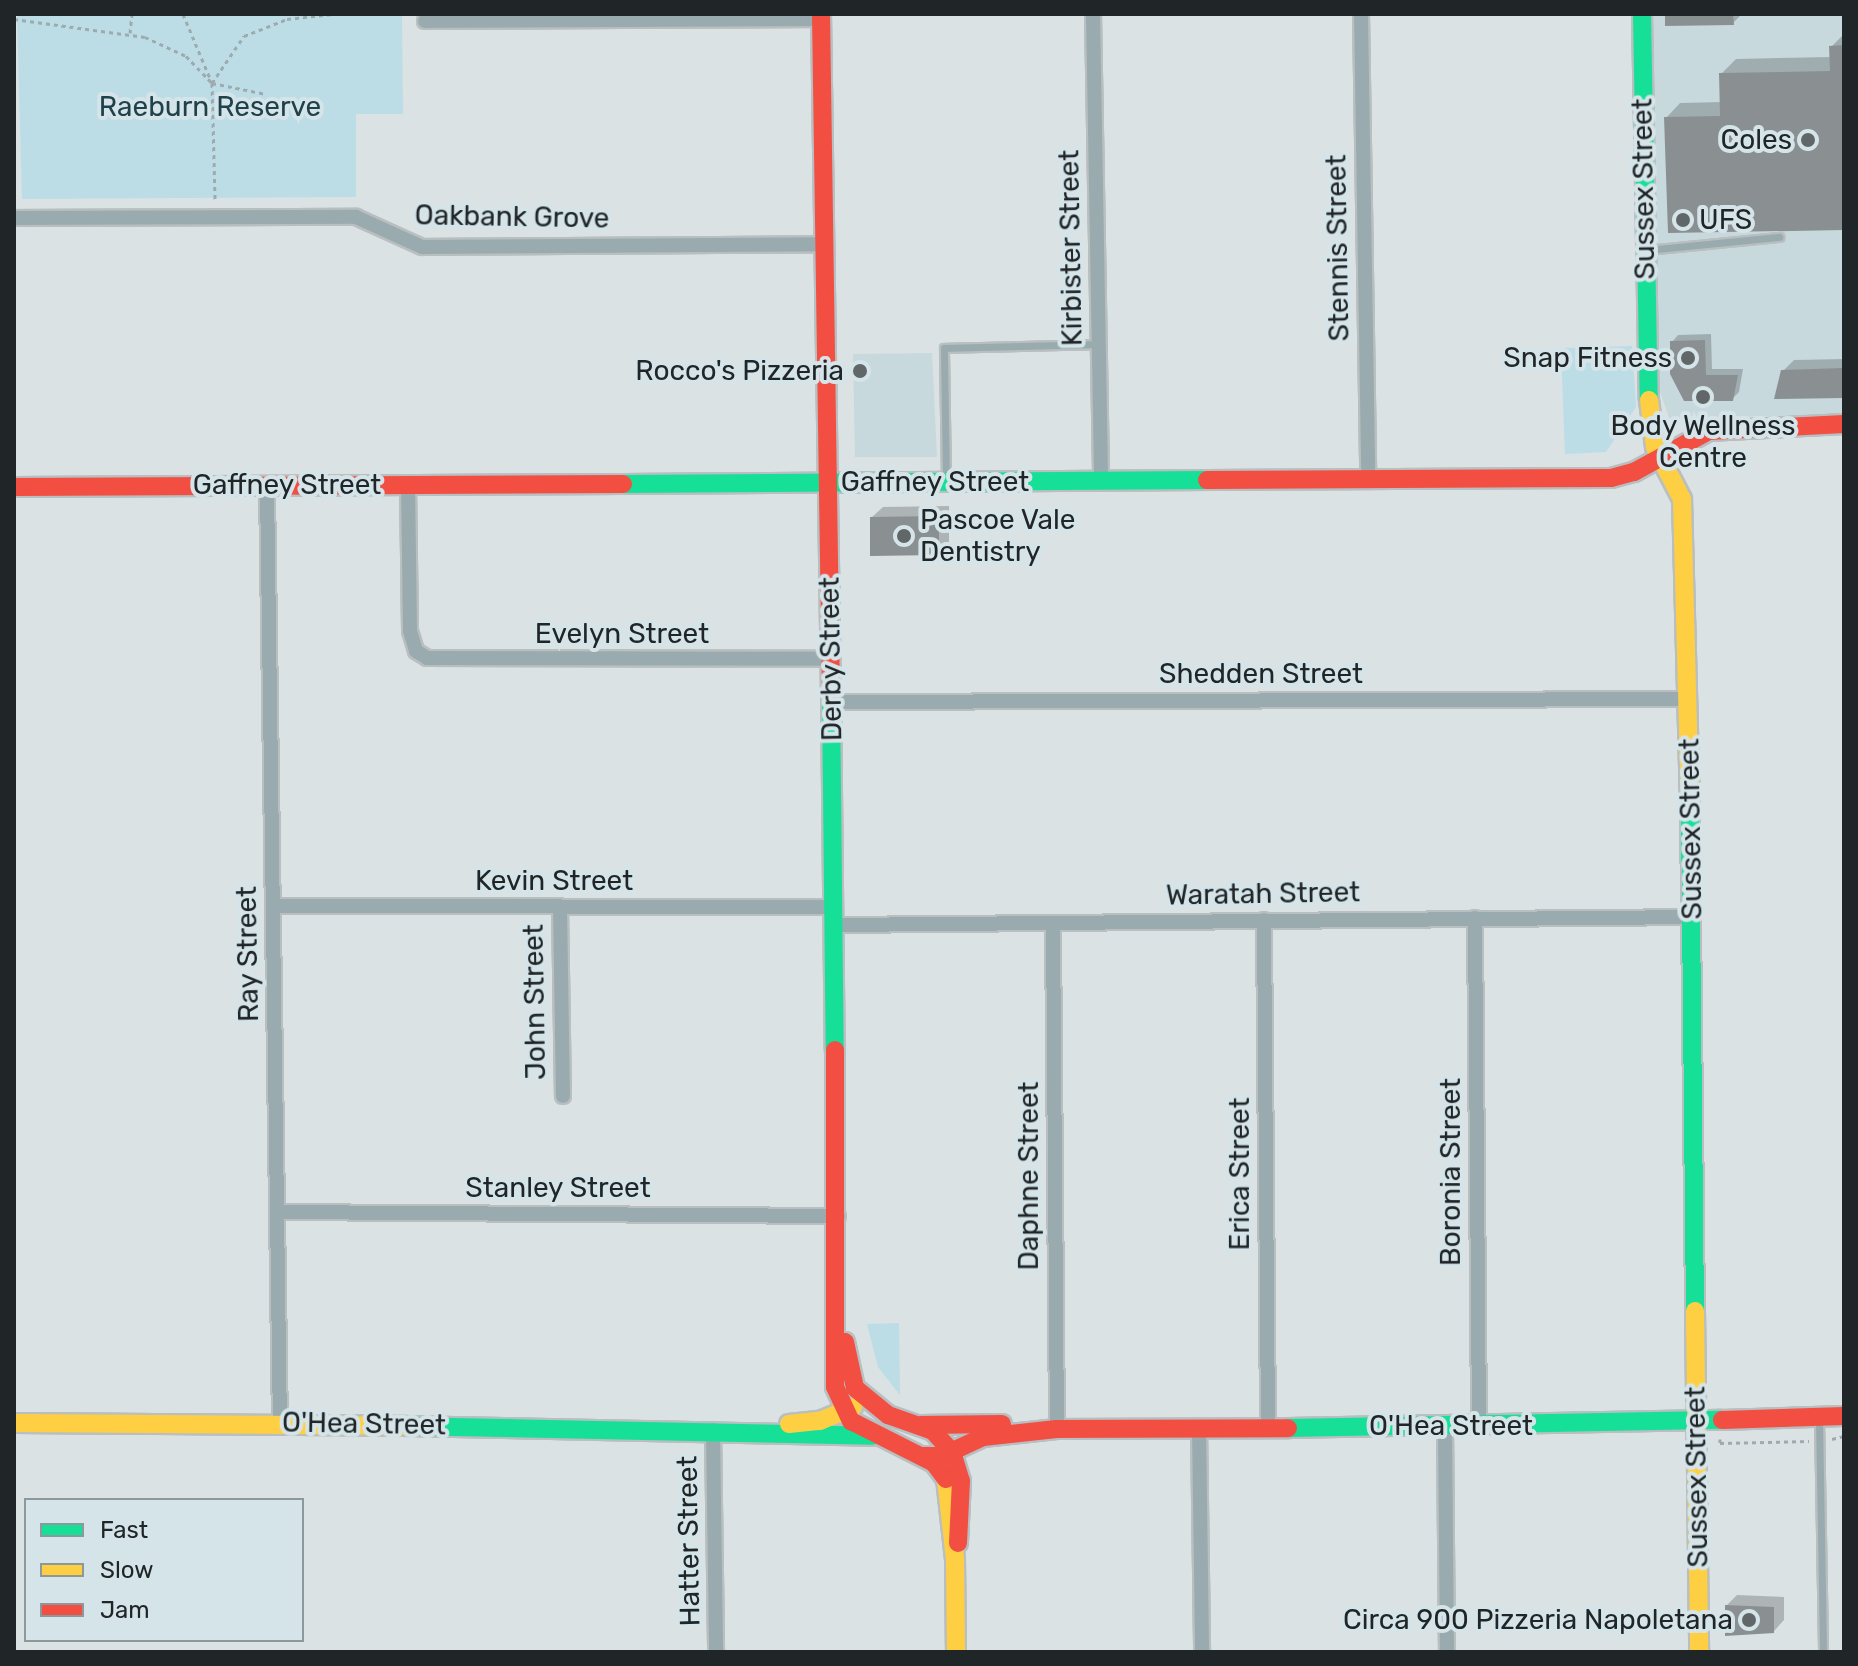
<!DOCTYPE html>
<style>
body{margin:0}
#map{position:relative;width:1858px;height:1666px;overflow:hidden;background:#dae2e4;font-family:Rubik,sans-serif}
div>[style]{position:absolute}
.built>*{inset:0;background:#c8d9dd}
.green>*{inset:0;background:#bcdce6}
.shadow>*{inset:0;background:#0003}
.building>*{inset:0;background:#8a9092}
.path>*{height:3px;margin-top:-1.5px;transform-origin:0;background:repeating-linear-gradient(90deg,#9eabae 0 4px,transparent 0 8px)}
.roads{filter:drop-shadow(2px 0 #b9bfc1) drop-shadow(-2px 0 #b9bfc1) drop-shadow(0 2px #b9bfc1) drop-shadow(0 -2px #b9bfc1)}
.lane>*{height:7px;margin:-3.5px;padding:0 3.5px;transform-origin:3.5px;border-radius:3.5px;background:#99abaf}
.street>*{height:14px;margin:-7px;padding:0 7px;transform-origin:7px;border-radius:7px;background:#99abaf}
.fast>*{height:18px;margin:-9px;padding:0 9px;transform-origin:9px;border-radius:9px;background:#16e098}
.slow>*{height:18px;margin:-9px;padding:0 9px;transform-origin:9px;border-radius:9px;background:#ffcf43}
.jam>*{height:18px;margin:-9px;padding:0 9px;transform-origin:9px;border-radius:9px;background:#f24e42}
.dots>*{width:22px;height:22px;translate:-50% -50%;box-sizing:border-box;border:4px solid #d5e4e9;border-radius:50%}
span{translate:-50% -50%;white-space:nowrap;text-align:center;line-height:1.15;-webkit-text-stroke:8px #d5e4e9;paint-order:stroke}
.park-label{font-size:28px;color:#1e414b}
.poi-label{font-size:28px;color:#202527}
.right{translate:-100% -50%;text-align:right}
.left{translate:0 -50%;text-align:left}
.street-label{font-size:28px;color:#202527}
.frame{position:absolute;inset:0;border:16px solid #202527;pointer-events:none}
.legend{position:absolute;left:24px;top:1498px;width:280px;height:144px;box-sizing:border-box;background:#d5e4e9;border:2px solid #8d989b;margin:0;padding:10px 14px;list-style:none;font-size:24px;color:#202527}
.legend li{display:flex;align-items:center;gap:16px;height:40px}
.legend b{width:40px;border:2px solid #8d989b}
</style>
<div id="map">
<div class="built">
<i style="clip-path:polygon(1650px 14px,1844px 14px,1844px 415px,1669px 418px,1654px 374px)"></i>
<i style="clip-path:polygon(932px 353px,937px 457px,855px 457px,853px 354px)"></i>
</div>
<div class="green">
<i style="clip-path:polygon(17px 14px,402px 14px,403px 114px,356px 114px,356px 197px,22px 199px)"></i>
<i style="clip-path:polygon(1632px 346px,1636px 407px,1606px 452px,1565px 454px,1561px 348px)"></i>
<i style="clip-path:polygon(899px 1323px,900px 1395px,878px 1367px,867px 1324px)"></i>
</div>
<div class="shadow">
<i style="clip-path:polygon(1667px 14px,1742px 14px,1733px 23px)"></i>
<i style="clip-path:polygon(1844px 34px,1844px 228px,1666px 118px,1680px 103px,1722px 102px,1721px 74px,1736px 59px,1831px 57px,1831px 47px)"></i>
<i style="clip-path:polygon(1711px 334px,1712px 369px,1743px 369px,1739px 392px,1732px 399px,1685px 399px,1672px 342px,1678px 335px)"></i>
<i style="clip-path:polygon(1844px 359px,1844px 396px,1783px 371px,1794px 360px)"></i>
<i style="clip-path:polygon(949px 506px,949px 542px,938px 553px,872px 517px,883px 507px)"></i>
<i style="clip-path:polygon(1737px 1595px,1784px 1597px,1784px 1620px,1774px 1631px,1726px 1606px)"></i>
</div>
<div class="building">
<i style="clip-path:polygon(1665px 14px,1733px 14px,1734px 25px,1665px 26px)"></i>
<i style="clip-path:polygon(1844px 45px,1844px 230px,1668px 233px,1664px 117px,1720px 116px,1719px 73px,1830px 71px,1829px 46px)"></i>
<i style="clip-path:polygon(1705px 340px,1706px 375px,1738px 375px,1733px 401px,1684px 401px,1670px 374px,1670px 341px)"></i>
<i style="clip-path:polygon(1844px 368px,1844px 398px,1774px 399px,1781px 370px)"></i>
<i style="clip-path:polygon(939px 516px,939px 555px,870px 556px,870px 517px)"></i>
<i style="clip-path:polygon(1725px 1605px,1774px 1607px,1774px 1633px,1725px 1636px)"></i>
</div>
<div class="path">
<i style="left:183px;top:14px;width:75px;rotate:67.2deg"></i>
<i style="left:212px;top:83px;width:57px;rotate:-55.8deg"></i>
<i style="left:244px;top:36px;width:46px;rotate:-21.6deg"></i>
<i style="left:287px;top:19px;width:46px;rotate:-6.2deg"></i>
<i style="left:14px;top:19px;width:132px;rotate:7.8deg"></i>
<i style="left:145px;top:37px;width:45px;rotate:24.9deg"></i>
<i style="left:186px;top:56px;width:37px;rotate:46deg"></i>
<i style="left:212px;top:83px;width:118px;rotate:88.5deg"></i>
<i style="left:130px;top:33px;width:19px;rotate:-84deg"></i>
<i style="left:212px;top:83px;width:55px;rotate:11.5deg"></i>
<i style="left:1720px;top:1439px;width:4px;rotate:90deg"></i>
<i style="left:1720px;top:1443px;width:89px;rotate:-1.3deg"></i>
<i style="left:1832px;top:1439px;width:12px;rotate:-14deg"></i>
</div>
<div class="roads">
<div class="lane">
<i style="left:1648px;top:250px;width:132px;rotate:-5.7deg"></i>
<i style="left:946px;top:479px;width:131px;rotate:-90.9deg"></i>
<i style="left:944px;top:348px;width:154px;rotate:-1.5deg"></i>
<i style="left:1819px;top:1419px;width:233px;rotate:89deg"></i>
</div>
<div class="street">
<i style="left:1093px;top:14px;width:467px;rotate:89deg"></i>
<i style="left:1361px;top:14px;width:467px;rotate:89.1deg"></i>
<i style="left:425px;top:21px;width:396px;rotate:-0.3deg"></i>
<i style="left:14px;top:218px;width:342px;rotate:-0.2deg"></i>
<i style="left:356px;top:217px;width:72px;rotate:24.4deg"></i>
<i style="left:422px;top:247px;width:402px;rotate:-0.4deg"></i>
<i style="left:267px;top:485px;width:938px;rotate:89.21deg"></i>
<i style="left:408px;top:485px;width:146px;rotate:89.2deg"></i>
<i style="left:410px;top:631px;width:21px;rotate:73deg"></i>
<i style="left:416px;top:651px;width:13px;rotate:32deg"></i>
<i style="left:427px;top:658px;width:405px;rotate:0.1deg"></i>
<i style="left:832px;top:702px;width:857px;rotate:-0.2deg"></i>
<i style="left:273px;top:906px;width:561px;rotate:0.1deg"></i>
<i style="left:560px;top:907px;width:189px;rotate:89.1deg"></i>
<i style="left:1475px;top:918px;width:508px;rotate:89.55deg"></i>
<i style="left:1264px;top:920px;width:507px;rotate:89.55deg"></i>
<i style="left:1053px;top:923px;width:506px;rotate:89.55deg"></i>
<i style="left:835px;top:925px;width:857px;rotate:-0.53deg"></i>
<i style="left:277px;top:1212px;width:561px;rotate:0.41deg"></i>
<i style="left:1445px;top:1426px;width:226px;rotate:89.5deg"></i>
<i style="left:1199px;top:1428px;width:224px;rotate:89.2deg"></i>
<i style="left:713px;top:1430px;width:222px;rotate:89.2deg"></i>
</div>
<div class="fast">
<i style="left:1642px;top:14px;width:386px;rotate:89deg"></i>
<i style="left:623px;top:484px;width:584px;rotate:-0.39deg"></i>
<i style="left:831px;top:695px;width:355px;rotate:89.4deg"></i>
<i style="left:1690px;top:811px;width:500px;rotate:89.43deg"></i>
<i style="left:405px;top:1426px;width:467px;rotate:1.2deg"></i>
<i style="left:1288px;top:1428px;width:434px;rotate:-1.1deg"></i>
</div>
<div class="slow">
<i style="left:1649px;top:400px;width:47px;rotate:82.7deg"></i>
<i style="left:1655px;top:447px;width:59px;rotate:62.6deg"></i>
<i style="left:1682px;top:499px;width:312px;rotate:88.5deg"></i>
<i style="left:1695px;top:1311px;width:341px;rotate:89.3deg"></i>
<i style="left:14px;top:1423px;width:391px;rotate:0.4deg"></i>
<i style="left:789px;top:1424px;width:31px;rotate:-6deg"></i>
<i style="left:820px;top:1421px;width:36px;rotate:-23deg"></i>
<i style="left:946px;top:1479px;width:81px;rotate:83.6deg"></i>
<i style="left:955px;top:1559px;width:93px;rotate:89.4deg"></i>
</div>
<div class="jam">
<i style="left:821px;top:14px;width:681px;rotate:89.16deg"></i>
<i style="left:1207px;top:480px;width:404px;rotate:-0.3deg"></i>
<i style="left:1611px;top:478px;width:24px;rotate:-15deg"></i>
<i style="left:1634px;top:472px;width:85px;rotate:-28.7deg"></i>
<i style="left:1709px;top:431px;width:135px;rotate:-3deg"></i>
<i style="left:14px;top:487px;width:609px;rotate:-0.28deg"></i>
<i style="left:835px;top:1050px;width:337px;rotate:90deg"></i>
<i style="left:835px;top:1387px;width:38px;rotate:65deg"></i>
<i style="left:851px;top:1421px;width:93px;rotate:26.8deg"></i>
<i style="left:934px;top:1463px;width:20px;rotate:53deg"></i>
<i style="left:845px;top:1342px;width:47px;rotate:77.7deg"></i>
<i style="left:855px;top:1388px;width:43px;rotate:39.3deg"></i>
<i style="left:888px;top:1415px;width:48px;rotate:19.6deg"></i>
<i style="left:933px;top:1431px;width:28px;rotate:48deg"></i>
<i style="left:952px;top:1452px;width:30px;rotate:73deg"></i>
<i style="left:961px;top:1481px;width:62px;rotate:92.8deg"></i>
<i style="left:1722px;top:1420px;width:122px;rotate:-1.9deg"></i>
<i style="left:921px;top:1425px;width:81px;rotate:-0.7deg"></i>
<i style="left:922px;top:1456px;width:20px"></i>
<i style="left:942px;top:1456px;width:45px;rotate:-24.9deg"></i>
<i style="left:983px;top:1437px;width:74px;rotate:-6.2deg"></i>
<i style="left:1057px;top:1429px;width:231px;rotate:-0.2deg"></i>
</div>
</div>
<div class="dots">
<i style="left:1808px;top:140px;background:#616769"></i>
<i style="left:1683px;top:220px;background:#616769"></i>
<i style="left:1688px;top:358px;background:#616769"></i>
<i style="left:860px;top:371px;background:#616769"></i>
<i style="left:1703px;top:397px;background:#616769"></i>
<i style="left:904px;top:536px;background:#616769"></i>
<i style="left:1749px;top:1620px;background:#616769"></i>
</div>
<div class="park-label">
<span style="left:210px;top:107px">Raeburn Reserve</span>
</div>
<div class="poi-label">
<span class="right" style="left:1792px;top:140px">Coles</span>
<span class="left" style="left:1699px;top:220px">UFS</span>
<span class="right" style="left:1672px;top:358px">Snap Fitness</span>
<span class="right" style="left:844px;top:371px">Rocco's Pizzeria</span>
<span style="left:1703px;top:442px">Body Wellness<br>Centre</span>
<span class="left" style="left:920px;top:536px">Pascoe Vale<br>Dentistry</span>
<span class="right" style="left:1733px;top:1620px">Circa 900 Pizzeria Napoletana</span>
</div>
<div class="street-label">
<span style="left:1644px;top:189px;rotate:-91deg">Sussex Street</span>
<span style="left:512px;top:217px;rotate:1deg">Oakbank Grove</span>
<span style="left:1071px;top:248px;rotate:-91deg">Kirbister Street</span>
<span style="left:1338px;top:248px;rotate:-91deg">Stennis Street</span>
<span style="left:935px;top:482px">Gaffney Street</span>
<span style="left:287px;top:485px">Gaffney Street</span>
<span style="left:622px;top:634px">Evelyn Street</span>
<span style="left:831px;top:659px;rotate:-91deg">Derby Street</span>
<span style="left:1261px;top:674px">Shedden Street</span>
<span style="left:1691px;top:829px;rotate:-91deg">Sussex Street</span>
<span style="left:554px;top:881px">Kevin Street</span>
<span style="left:1263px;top:894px;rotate:-1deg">Waratah Street</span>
<span style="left:248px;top:954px;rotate:-91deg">Ray Street</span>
<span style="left:535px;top:1002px;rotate:-91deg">John Street</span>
<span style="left:1451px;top:1172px;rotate:-90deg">Boronia Street</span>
<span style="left:1240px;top:1174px;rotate:-90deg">Erica Street</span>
<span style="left:1029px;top:1176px;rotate:-90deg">Daphne Street</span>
<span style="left:558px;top:1188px">Stanley Street</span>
<span style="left:364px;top:1424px;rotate:1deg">O'Hea Street</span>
<span style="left:1451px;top:1426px">O'Hea Street</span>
<span style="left:1697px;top:1477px;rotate:-91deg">Sussex Street</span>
<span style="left:689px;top:1541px;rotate:-91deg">Hatter Street</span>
</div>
<div class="frame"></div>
<ul class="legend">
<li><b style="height:10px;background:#16e098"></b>Fast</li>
<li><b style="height:10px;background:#ffcf43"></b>Slow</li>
<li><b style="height:10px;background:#f24e42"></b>Jam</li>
</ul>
</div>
